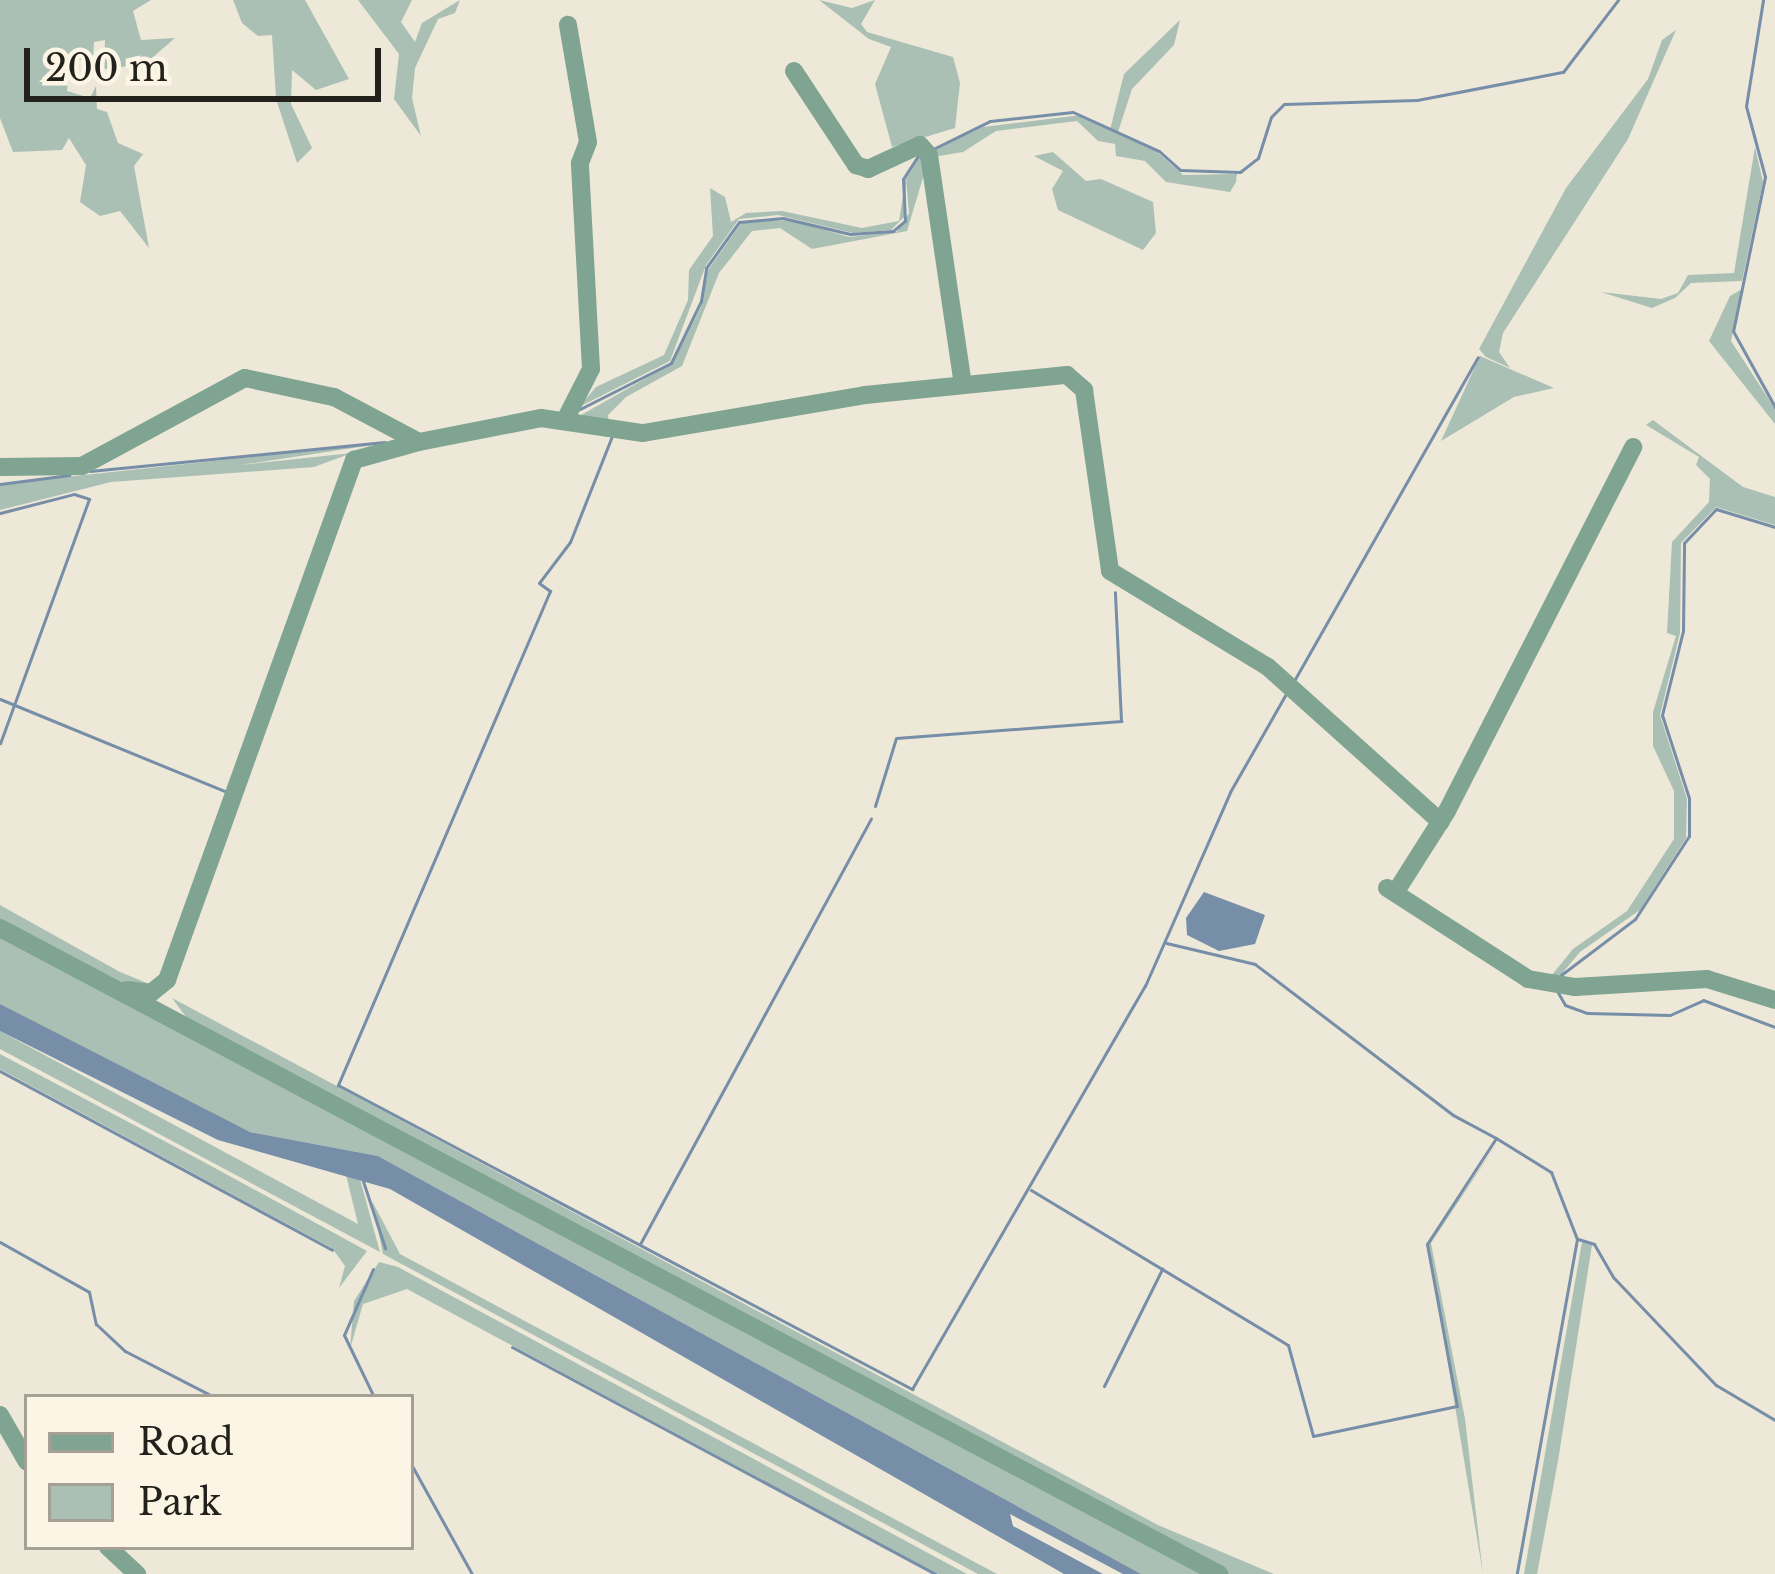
<!DOCTYPE html>
<style>
body{margin:0}
#map{position:relative;width:1775px;height:1574px;overflow:hidden;background:#eee8d8;font-family:"Libre Baskerville",serif}
div>[style]{position:absolute}
.green>*{inset:0;background:#aac0b4}
.water>*{inset:0;background:#768ea7}
.stream>*{height:3px;margin:-1.5px;padding:0 1.5px;transform-origin:1.5px;border-radius:1.5px;background:#768ea7}
.minor>*{height:18px;margin:-9px;padding:0 9px;transform-origin:9px;border-radius:9px;background:#80a492}
span{translate:-50% -50%;white-space:nowrap;text-align:center;line-height:1.15;-webkit-text-stroke:10px #fcf5e5;paint-order:stroke}
.legend{position:absolute;left:24px;top:1394px;width:390px;height:156px;box-sizing:border-box;background:#fcf5e5;border:3px solid #a5a094;margin:0;padding:15px 21px;list-style:none;font-size:36px;color:#23211b}
.legend li{display:flex;align-items:center;gap:24px;height:60px}
.legend b{width:60px;border:3px solid #a5a094}
.scale{position:absolute;left:24px;top:48px;width:357px;height:54px;box-sizing:border-box;border:6px solid #23211b;border-top:0;padding-left:15px;font-size:36px;line-height:42px;white-space:nowrap;color:#23211b;-webkit-text-stroke:9px #fcf5e5;paint-order:stroke}
</style>
<div id="map">
<div class="green">
<i style="clip-path:polygon(0 0,151px 0,133px 11px,141px 40px,175px 38px,145px 64px,104px 69px,105px 40px,94px 42px,93px 60px,70px 60px,67px 91px,90px 98px,96px 86px,97px 109px,107px 112px,118px 143px,143px 154px,134px 166px,149px 248px,120px 211px,100px 216px,80px 202px,86px 165px,69px 138px,62px 150px,13px 152px,0 118px)"></i>
<i style="clip-path:polygon(233px 0,305px 0,349px 79px,316px 90px,292px 70px,291px 104px,312px 148px,297px 163px,276px 99px,272px 35px,258px 36px,242px 23px)"></i>
<i style="clip-path:polygon(358px 0,412px 0,401px 22px,415px 42px,422px 23px,460px 0,455px 13px,438px 19px,415px 68px,412px 98px,421px 136px,394px 99px,399px 54px)"></i>
<i style="clip-path:polygon(819px 0,852px 8px,875px 0,861px 24px,867px 32px,953px 57px,960px 83px,955px 128px,892px 147px,875px 84px,891px 47px,869px 39px)"></i>
<i style="clip-path:polygon(1180px 20px,1174px 45px,1132px 89px,1118px 132px,1110px 130px,1124px 74px)"></i>
<i style="clip-path:polygon(1676px 30px,1628px 139px,1503px 333px,1499px 352px,1510px 368px,1486px 357px,1479px 349px,1566px 188px,1648px 79px,1662px 40px)"></i>
<i style="clip-path:polygon(1081px 115px,1155px 150px,1183px 175px,1237px 174px,1236px 182px,1230px 192px,1166px 182px,1145px 161px,1116px 156px,1115px 144px,1098px 141px,1077px 121px,996px 131px,963px 152px,933px 157px,931px 151px,983px 127px)"></i>
<i style="clip-path:polygon(1755px 147px,1763px 182px,1742px 281px,1691px 283px,1675px 298px,1652px 308px,1601px 292px,1661px 299px,1678px 293px,1688px 275px,1734px 273px)"></i>
<i style="clip-path:polygon(1053px 152px,1086px 181px,1101px 179px,1153px 202px,1156px 233px,1143px 250px,1058px 210px,1052px 189px,1063px 171px,1034px 156px)"></i>
<i style="clip-path:polygon(920px 156px,928px 161px,907px 231px,812px 249px,780px 228px,752px 231px,719px 273px,682px 366px,626px 397px,608px 415px,609px 427px,574px 419px,673px 363px,701px 307px,706px 273px,742px 222px,791px 220px,849px 237px,897px 232px,909px 213px,906px 179px)"></i>
<i style="clip-path:polygon(907px 169px,904px 217px,891px 230px,853px 233px,778px 215px,739px 219px,706px 265px,670px 361px,579px 407px,596px 387px,664px 355px,688px 300px,689px 270px,713px 236px,710px 188px,725px 197px,731px 222px,746px 213px,782px 211px,862px 228px,899px 221px)"></i>
<i style="clip-path:polygon(1742px 289px,1731px 341px,1775px 409px,1775px 424px,1709px 341px,1730px 296px)"></i>
<i style="clip-path:polygon(1480px 356px,1554px 388px,1514px 397px,1441px 441px)"></i>
<i style="clip-path:polygon(1653px 420px,1743px 487px,1775px 497px,1775px 525px,1716px 507px,1681px 543px,1680px 633px,1660px 715px,1687px 799px,1686px 838px,1640px 910px,1580px 952px,1554px 983px,1547px 981px,1573px 949px,1627px 911px,1674px 839px,1674px 791px,1653px 746px,1653px 712px,1676px 636px,1667px 633px,1672px 542px,1709px 502px,1710px 479px,1696px 465px,1699px 457px,1646px 425px)"></i>
<i style="clip-path:polygon(399px 441px,240px 465px,352px 453px,314px 467px,111px 482px,0 510px,0 484px)"></i>
<i style="clip-path:polygon(0 905px,120px 972px,152px 985px,110px 982px,0 924px)"></i>
<i style="clip-path:polygon(0 932px,1211px 1574px,1141px 1574px,378px 1156px,250px 1132px,123px 1071px,0 1004px)"></i>
<i style="clip-path:polygon(172px 998px,1158px 1525px,1274px 1574px,1227px 1574px,189px 1021px)"></i>
<i style="clip-path:polygon(0 1031px,358px 1224px,345px 1171px,360px 1179px,380px 1252px,0 1049px)"></i>
<i style="clip-path:polygon(0 1054px,202px 1161px,367px 1251px,339px 1288px,345px 1266px,332px 1248px,0 1069px)"></i>
<i style="clip-path:polygon(1498px 1142px,1431px 1243px,1465px 1419px,1483px 1574px,1428px 1244px)"></i>
<i style="clip-path:polygon(372px 1201px,400px 1254px,997px 1574px,978px 1574px,383px 1254px)"></i>
<i style="clip-path:polygon(1582px 1242px,1592px 1245px,1558px 1461px,1537px 1574px,1524px 1574px)"></i>
<i style="clip-path:polygon(379px 1262px,398px 1267px,967px 1574px,937px 1574px,407px 1289px,363px 1304px,350px 1349px,354px 1301px)"></i>
</div>
<div class="water">
<i style="clip-path:polygon(1204px 892px,1265px 915px,1255px 944px,1219px 951px,1187px 935px,1186px 918px)"></i>
<i style="clip-path:polygon(0 1004px,250px 1132px,378px 1156px,1141px 1574px,1123px 1574px,1010px 1514px,1013px 1526px,1103px 1574px,1064px 1574px,390px 1189px,218px 1140px,0 1031px)"></i>
</div>
<div class="stream">
<i style="left:1763px;top:0;width:107px;rotate:99.1deg"></i>
<i style="left:1746px;top:106px;width:73px;rotate:75deg"></i>
<i style="left:1765px;top:177px;width:157px;rotate:101.7deg"></i>
<i style="left:1733px;top:331px;width:87px;rotate:61.1deg"></i>
<i style="left:935px;top:148px;width:61px;rotate:-26.1deg"></i>
<i style="left:990px;top:121px;width:83px;rotate:-6.2deg"></i>
<i style="left:1073px;top:112px;width:94px;rotate:24.4deg"></i>
<i style="left:1159px;top:151px;width:28px;rotate:42deg"></i>
<i style="left:1180px;top:170px;width:60px;rotate:1.9deg"></i>
<i style="left:1240px;top:172px;width:23px;rotate:-38deg"></i>
<i style="left:1258px;top:158px;width:43px;rotate:-72.4deg"></i>
<i style="left:1271px;top:117px;width:18px;rotate:-45deg"></i>
<i style="left:1284px;top:104px;width:133px;rotate:-1.7deg"></i>
<i style="left:1417px;top:100px;width:149px;rotate:-10.9deg"></i>
<i style="left:1563px;top:72px;width:91px;rotate:-52.6deg"></i>
<i style="left:580px;top:409px;width:102px;rotate:-26.8deg"></i>
<i style="left:671px;top:363px;width:69px;rotate:-64.2deg"></i>
<i style="left:701px;top:301px;width:33px;rotate:-81deg"></i>
<i style="left:706px;top:268px;width:57px;rotate:-54.3deg"></i>
<i style="left:739px;top:222px;width:44px;rotate:-5.2deg"></i>
<i style="left:783px;top:218px;width:69px;rotate:13.4deg"></i>
<i style="left:850px;top:234px;width:43px;rotate:-4deg"></i>
<i style="left:893px;top:231px;width:16px;rotate:-40deg"></i>
<i style="left:905px;top:221px;width:42px;rotate:-92.7deg"></i>
<i style="left:903px;top:179px;width:27px;rotate:-57deg"></i>
<i style="left:612px;top:436px;width:114px;rotate:111.6deg"></i>
<i style="left:570px;top:542px;width:51px;rotate:127.1deg"></i>
<i style="left:539px;top:583px;width:14px;rotate:36deg"></i>
<i style="left:550px;top:591px;width:538px;rotate:113.23deg"></i>
<i style="left:338px;top:1085px;width:650px;rotate:27.91deg"></i>
<i style="left:912px;top:1389px;width:466px;rotate:-60deg"></i>
<i style="left:1145px;top:986px;width:212px;rotate:-66.3deg"></i>
<i style="left:1230px;top:792px;width:115px;rotate:-60.3deg"></i>
<i style="left:90px;top:471px;width:296px;rotate:-5.6deg"></i>
<i style="left:0;top:484px;width:70px;rotate:-7.4deg"></i>
<i style="left:0;top:513px;width:76px;rotate:-14.4deg"></i>
<i style="left:74px;top:494px;width:16px;rotate:18deg"></i>
<i style="left:89px;top:499px;width:260px;rotate:110deg"></i>
<i style="left:1295px;top:679px;width:370px;rotate:-60.4deg"></i>
<i style="left:0;top:699px;width:245px;rotate:22.3deg"></i>
<i style="left:875px;top:806px;width:71px;rotate:-72.8deg"></i>
<i style="left:896px;top:738px;width:226px;rotate:-4.3deg"></i>
<i style="left:1121px;top:721px;width:129px;rotate:-92.7deg"></i>
<i style="left:1561px;top:975px;width:93px;rotate:-37.1deg"></i>
<i style="left:1635px;top:919px;width:99px;rotate:-57deg"></i>
<i style="left:1689px;top:836px;width:38px;rotate:-90deg"></i>
<i style="left:1689px;top:798px;width:87px;rotate:-108deg"></i>
<i style="left:1662px;top:715px;width:87px;rotate:-76deg"></i>
<i style="left:1683px;top:631px;width:88px;rotate:-89.3deg"></i>
<i style="left:1684px;top:543px;width:47px;rotate:-46.7deg"></i>
<i style="left:1716px;top:509px;width:62px;rotate:17deg"></i>
<i style="left:1557px;top:991px;width:16px;rotate:60deg"></i>
<i style="left:1565px;top:1005px;width:23px;rotate:20deg"></i>
<i style="left:1587px;top:1013px;width:83px;rotate:1.4deg"></i>
<i style="left:1670px;top:1015px;width:36px;rotate:-24deg"></i>
<i style="left:1703px;top:1000px;width:77px;rotate:20.6deg"></i>
<i style="left:0;top:1071px;width:377px;rotate:28.3deg"></i>
<i style="left:1496px;top:1138px;width:65px;rotate:31.7deg"></i>
<i style="left:1551px;top:1172px;width:72px;rotate:68.8deg"></i>
<i style="left:1577px;top:1239px;width:340px;rotate:100.2deg"></i>
<i style="left:362px;top:1178px;width:74px;rotate:71.8deg"></i>
<i style="left:1031px;top:1190px;width:300px;rotate:31.1deg"></i>
<i style="left:1288px;top:1345px;width:94px;rotate:74.6deg"></i>
<i style="left:1313px;top:1436px;width:147px;rotate:-11.8deg"></i>
<i style="left:1457px;top:1406px;width:165px;rotate:-100.5deg"></i>
<i style="left:1427px;top:1244px;width:126px;rotate:-56.9deg"></i>
<i style="left:1496px;top:1138px;width:49px;rotate:-151.9deg"></i>
<i style="left:1453px;top:1115px;width:249px;rotate:-142.7deg"></i>
<i style="left:1255px;top:964px;width:91px;rotate:-166.7deg"></i>
<i style="left:1578px;top:1239px;width:17px;rotate:17deg"></i>
<i style="left:1594px;top:1244px;width:39px;rotate:60deg"></i>
<i style="left:1614px;top:1278px;width:148px;rotate:46.4deg"></i>
<i style="left:1716px;top:1385px;width:69px;rotate:30.7deg"></i>
<i style="left:0;top:1242px;width:102px;rotate:29.3deg"></i>
<i style="left:89px;top:1292px;width:33px;rotate:78deg"></i>
<i style="left:96px;top:1324px;width:40px;rotate:43deg"></i>
<i style="left:125px;top:1351px;width:100px;rotate:27.3deg"></i>
<i style="left:640px;top:1244px;width:484px;rotate:-61.5deg"></i>
<i style="left:373px;top:1269px;width:72px;rotate:113.7deg"></i>
<i style="left:344px;top:1335px;width:69px;rotate:64.2deg"></i>
<i style="left:512px;top:1347px;width:480px;rotate:28.2deg"></i>
<i style="left:1104px;top:1386px;width:131px;rotate:-63.6deg"></i>
<i style="left:411px;top:1464px;width:126px;rotate:61deg"></i>
</div>
<div class="minor">
<i style="left:794px;top:71px;width:113px;rotate:56.6deg"></i>
<i style="left:856px;top:165px;width:13px;rotate:18deg"></i>
<i style="left:868px;top:169px;width:57px;rotate:-24.8deg"></i>
<i style="left:920px;top:145px;width:13px;rotate:48deg"></i>
<i style="left:929px;top:155px;width:232px;rotate:81.6deg"></i>
<i style="left:565px;top:420px;width:57px;rotate:-63deg"></i>
<i style="left:591px;top:369px;width:206px;rotate:-93.1deg"></i>
<i style="left:580px;top:163px;width:22px;rotate:-69deg"></i>
<i style="left:588px;top:142px;width:119px;rotate:-99.7deg"></i>
<i style="left:0;top:467px;width:82px;rotate:-0.7deg"></i>
<i style="left:82px;top:466px;width:185px;rotate:-28.4deg"></i>
<i style="left:245px;top:378px;width:91px;rotate:12.1deg"></i>
<i style="left:334px;top:397px;width:96px;rotate:27.9deg"></i>
<i style="left:419px;top:442px;width:124px;rotate:-11.1deg"></i>
<i style="left:541px;top:418px;width:103px;rotate:8.4deg"></i>
<i style="left:643px;top:433px;width:225px;rotate:-9.7deg"></i>
<i style="left:865px;top:395px;width:203px;rotate:-5.7deg"></i>
<i style="left:1067px;top:375px;width:23px;rotate:41deg"></i>
<i style="left:1084px;top:390px;width:183px;rotate:81.8deg"></i>
<i style="left:1110px;top:571px;width:185px;rotate:31.3deg"></i>
<i style="left:1268px;top:667px;width:232px;rotate:41.9deg"></i>
<i style="left:1387px;top:888px;width:168px;rotate:32.8deg"></i>
<i style="left:1528px;top:979px;width:48px;rotate:9.7deg"></i>
<i style="left:1575px;top:987px;width:132px;rotate:-3.5deg"></i>
<i style="left:1707px;top:979px;width:71px;rotate:17.2deg"></i>
<i style="left:1395px;top:893px;width:97px;rotate:-57.6deg"></i>
<i style="left:1447px;top:811px;width:409px;rotate:-62.9deg"></i>
<i style="left:0;top:928px;width:1380px;rotate:27.92deg"></i>
<i style="left:127px;top:990px;width:24px;rotate:7deg"></i>
<i style="left:151px;top:993px;width:21px;rotate:-39deg"></i>
<i style="left:167px;top:980px;width:553px;rotate:-70.22deg"></i>
<i style="left:354px;top:460px;width:67px;rotate:-15.5deg"></i>
<i style="left:0;top:1415px;width:54px;rotate:60.1deg"></i>
<i style="left:108px;top:1547px;width:40px;rotate:43deg"></i>
</div>
<ul class="legend">
<li><b style="height:15px;background:#80a492"></b>Road</li>
<li><b style="height:33px;background:#aac0b4"></b>Park</li>
</ul>
<div class="scale">200 m</div>
</div>
